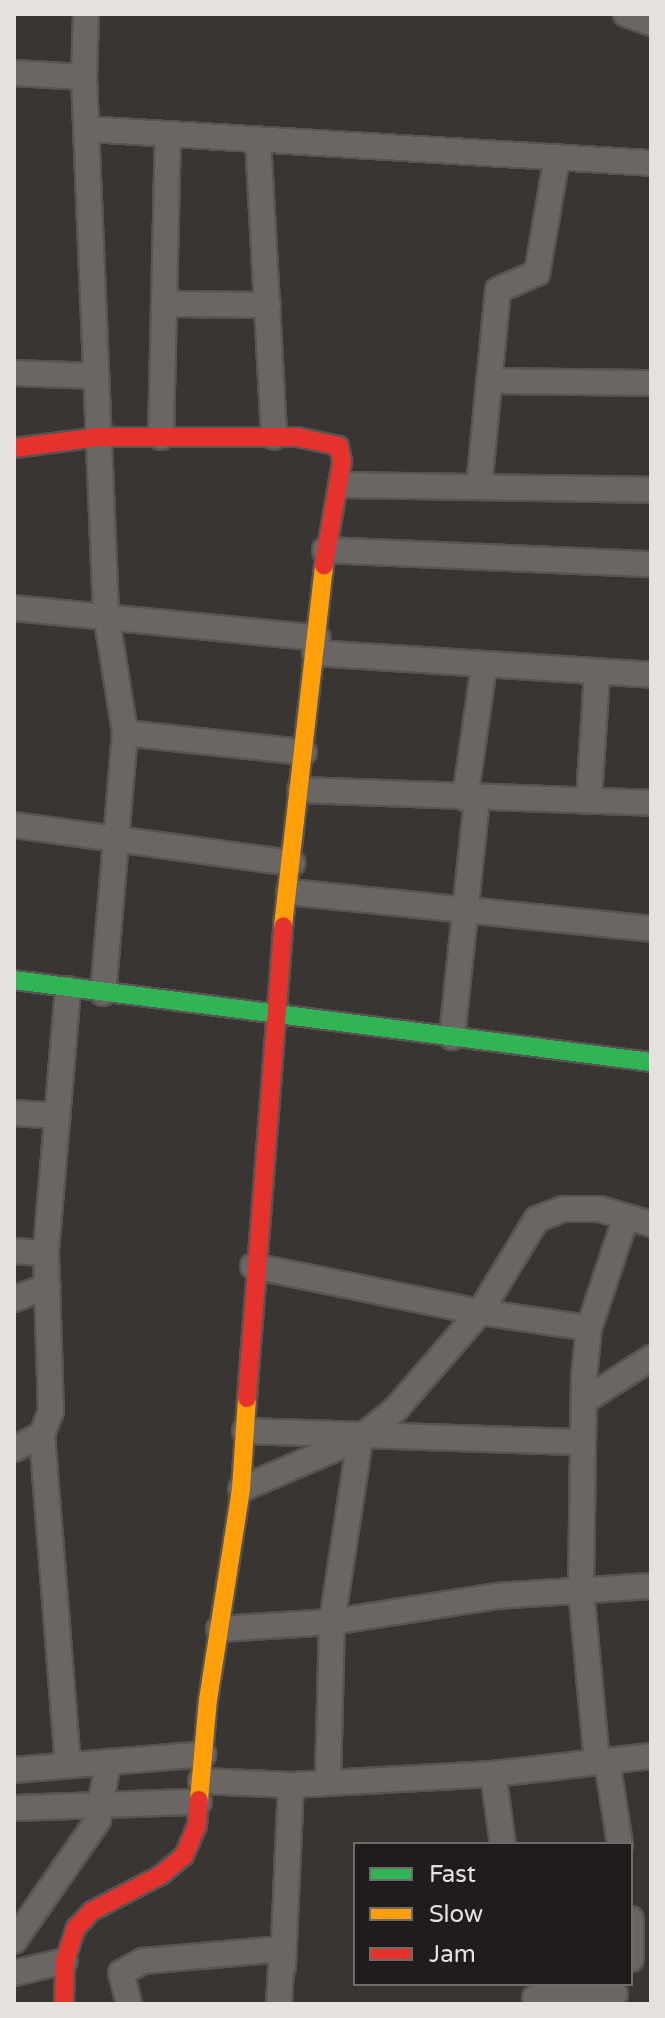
<!DOCTYPE html>
<style>
body{margin:0}
#map{position:relative;width:665px;height:2018px;overflow:hidden;background:#383533;font-family:"Varela Round",sans-serif}
div>[style]{position:absolute}
.roads{filter:drop-shadow(2px 0 #575452) drop-shadow(-2px 0 #575452) drop-shadow(0 2px #575452) drop-shadow(0 -2px #575452)}
.street>*{height:24px;margin:-12px;padding:0 12px;transform-origin:12px;border-radius:12px;background:#696664}
.fast>*{height:18px;margin:-9px;padding:0 9px;transform-origin:9px;border-radius:9px;background:#30b455}
.slow>*{height:18px;margin:-9px;padding:0 9px;transform-origin:9px;border-radius:9px;background:#ff9f0a}
.jam>*{height:18px;margin:-9px;padding:0 9px;transform-origin:9px;border-radius:9px;background:#e5322d}
span{translate:-50% -50%;white-space:nowrap;text-align:center;line-height:1.15;-webkit-text-stroke:8px #1f1c1b;paint-order:stroke}
.frame{position:absolute;inset:0;border:16px solid #e5e1df;pointer-events:none}
.legend{position:absolute;left:353px;top:1842px;width:280px;height:144px;box-sizing:border-box;background:#1f1c1b;border:2px solid #6e6b69;margin:0;padding:10px 14px;list-style:none;font-size:24px;color:#e5e1df}
.legend li{display:flex;align-items:center;gap:16px;height:40px}
.legend b{width:40px;border:2px solid #6e6b69}
</style>
<div id="map">
<div class="roads">
<div class="street">
<i style="left:86px;top:14px;width:63px;rotate:91.8deg"></i>
<i style="left:84px;top:77px;width:537px;rotate:87.65deg"></i>
<i style="left:106px;top:614px;width:121px;rotate:80.9deg"></i>
<i style="left:125px;top:733px;width:261px;rotate:94.8deg"></i>
<i style="left:626px;top:14px;width:27px;rotate:20deg"></i>
<i style="left:14px;top:73px;width:70px;rotate:3.3deg"></i>
<i style="left:86px;top:129px;width:566px;rotate:3.44deg"></i>
<i style="left:258px;top:139px;width:298px;rotate:86.9deg"></i>
<i style="left:164px;top:304px;width:104px;rotate:0.6deg"></i>
<i style="left:14px;top:373px;width:82px;rotate:2.1deg"></i>
<i style="left:489px;top:381px;width:162px;rotate:0.7deg"></i>
<i style="left:161px;top:437px;width:303px;rotate:-88.7deg"></i>
<i style="left:341px;top:485px;width:310px;rotate:0.9deg"></i>
<i style="left:479px;top:487px;width:198px;rotate:-84.5deg"></i>
<i style="left:498px;top:290px;width:43px;rotate:-23.6deg"></i>
<i style="left:537px;top:273px;width:118px;rotate:-80.2deg"></i>
<i style="left:325px;top:550px;width:326px;rotate:2.5deg"></i>
<i style="left:14px;top:608px;width:305px;rotate:5.6deg"></i>
<i style="left:315px;top:653px;width:337px;rotate:3.7deg"></i>
<i style="left:125px;top:733px;width:180px;rotate:6.1deg"></i>
<i style="left:300px;top:790px;width:351px;rotate:2.1deg"></i>
<i style="left:465px;top:798px;width:133px;rotate:-81.8deg"></i>
<i style="left:589px;top:798px;width:125px;rotate:-86.3deg"></i>
<i style="left:14px;top:825px;width:281px;rotate:7.8deg"></i>
<i style="left:289px;top:892px;width:364px;rotate:5.8deg"></i>
<i style="left:68px;top:989px;width:265px;rotate:94.8deg"></i>
<i style="left:46px;top:1253px;width:158px;rotate:88.2deg"></i>
<i style="left:51px;top:1411px;width:26px;rotate:111deg"></i>
<i style="left:42px;top:1435px;width:330px;rotate:85.5deg"></i>
<i style="left:452px;top:1037px;width:240px;rotate:-84deg"></i>
<i style="left:14px;top:1113px;width:44px;rotate:3.9deg"></i>
<i style="left:14px;top:1251px;width:32px;rotate:4deg"></i>
<i style="left:253px;top:1266px;width:232px;rotate:11.5deg"></i>
<i style="left:480px;top:1312px;width:110px;rotate:8.4deg"></i>
<i style="left:14px;top:1299px;width:36px;rotate:-21deg"></i>
<i style="left:584px;top:1401px;width:80px;rotate:-32.7deg"></i>
<i style="left:245px;top:1431px;width:338px;rotate:1.9deg"></i>
<i style="left:14px;top:1449px;width:31px;rotate:-27deg"></i>
<i style="left:241px;top:1489px;width:129px;rotate:-23.2deg"></i>
<i style="left:360px;top:1438px;width:45px;rotate:-38.7deg"></i>
<i style="left:395px;top:1410px;width:130px;rotate:-49.1deg"></i>
<i style="left:480px;top:1312px;width:109px;rotate:-58.5deg"></i>
<i style="left:537px;top:1219px;width:28px;rotate:-21deg"></i>
<i style="left:563px;top:1209px;width:37px"></i>
<i style="left:600px;top:1209px;width:53px;rotate:16.4deg"></i>
<i style="left:219px;top:1629px;width:113px;rotate:-3.5deg"></i>
<i style="left:332px;top:1622px;width:166px;rotate:-9deg"></i>
<i style="left:496px;top:1596px;width:155px;rotate:-3.7deg"></i>
<i style="left:607px;top:1761px;width:84px;rotate:81.1deg"></i>
<i style="left:597px;top:1762px;width:173px;rotate:-95.3deg"></i>
<i style="left:581px;top:1590px;width:213px;rotate:-89.2deg"></i>
<i style="left:584px;top:1377px;width:49px;rotate:-84.2deg"></i>
<i style="left:589px;top:1328px;width:117px;rotate:-71.6deg"></i>
<i style="left:14px;top:1770px;width:190px;rotate:-4.8deg"></i>
<i style="left:493px;top:1774px;width:71px;rotate:81.9deg"></i>
<i style="left:201px;top:1781px;width:90px;rotate:2.5deg"></i>
<i style="left:291px;top:1785px;width:202px;rotate:-3.1deg"></i>
<i style="left:493px;top:1774px;width:159px;rotate:-6.5deg"></i>
<i style="left:328px;top:1782px;width:160px;rotate:-88.6deg"></i>
<i style="left:332px;top:1622px;width:186px;rotate:-81.3deg"></i>
<i style="left:14px;top:1808px;width:185px;rotate:-1.9deg"></i>
<i style="left:631px;top:1919px;width:40px;rotate:90deg"></i>
<i style="left:14px;top:1941px;width:147px;rotate:-55.2deg"></i>
<i style="left:98px;top:1820px;width:59px;rotate:-80.2deg"></i>
<i style="left:283px;top:1966px;width:181px;rotate:-87.5deg"></i>
<i style="left:14px;top:1973px;width:52px;rotate:-13.2deg"></i>
<i style="left:535px;top:1998px;width:80px;rotate:-2.9deg"></i>
<i style="left:129px;top:2004px;width:32px;rotate:-104deg"></i>
<i style="left:121px;top:1973px;width:25px;rotate:-29deg"></i>
<i style="left:143px;top:1961px;width:140px;rotate:-4.9deg"></i>
<i style="left:282px;top:1949px;width:55px;rotate:93.1deg"></i>
</div>
<div class="fast">
<i style="left:14px;top:980px;width:642px;rotate:7.34deg"></i>
</div>
<div class="slow">
<i style="left:283px;top:926px;width:363px;rotate:-83.5deg"></i>
<i style="left:199px;top:1800px;width:100px;rotate:-84.9deg"></i>
<i style="left:208px;top:1700px;width:214px;rotate:-81.1deg"></i>
<i style="left:241px;top:1489px;width:91px;rotate:-86.2deg"></i>
</div>
<div class="jam">
<i style="left:14px;top:448px;width:86px;rotate:-7.4deg"></i>
<i style="left:99px;top:437px;width:198px"></i>
<i style="left:297px;top:437px;width:43px;rotate:12.1deg"></i>
<i style="left:339px;top:446px;width:16px;rotate:79deg"></i>
<i style="left:342px;top:462px;width:105px;rotate:99.9deg"></i>
<i style="left:247px;top:1398px;width:473px;rotate:-85.6deg"></i>
<i style="left:64px;top:2004px;width:43px;rotate:-88.7deg"></i>
<i style="left:65px;top:1961px;width:35px;rotate:-72deg"></i>
<i style="left:76px;top:1928px;width:23px;rotate:-47deg"></i>
<i style="left:92px;top:1911px;width:78px;rotate:-27.6deg"></i>
<i style="left:161px;top:1875px;width:30px;rotate:-40deg"></i>
<i style="left:184px;top:1856px;width:33px;rotate:-67deg"></i>
<i style="left:197px;top:1826px;width:26px;rotate:-86deg"></i>
</div>
</div>
<div class="frame"></div>
<ul class="legend">
<li><b style="height:10px;background:#30b455"></b>Fast</li>
<li><b style="height:10px;background:#ff9f0a"></b>Slow</li>
<li><b style="height:10px;background:#e5322d"></b>Jam</li>
</ul>
</div>
